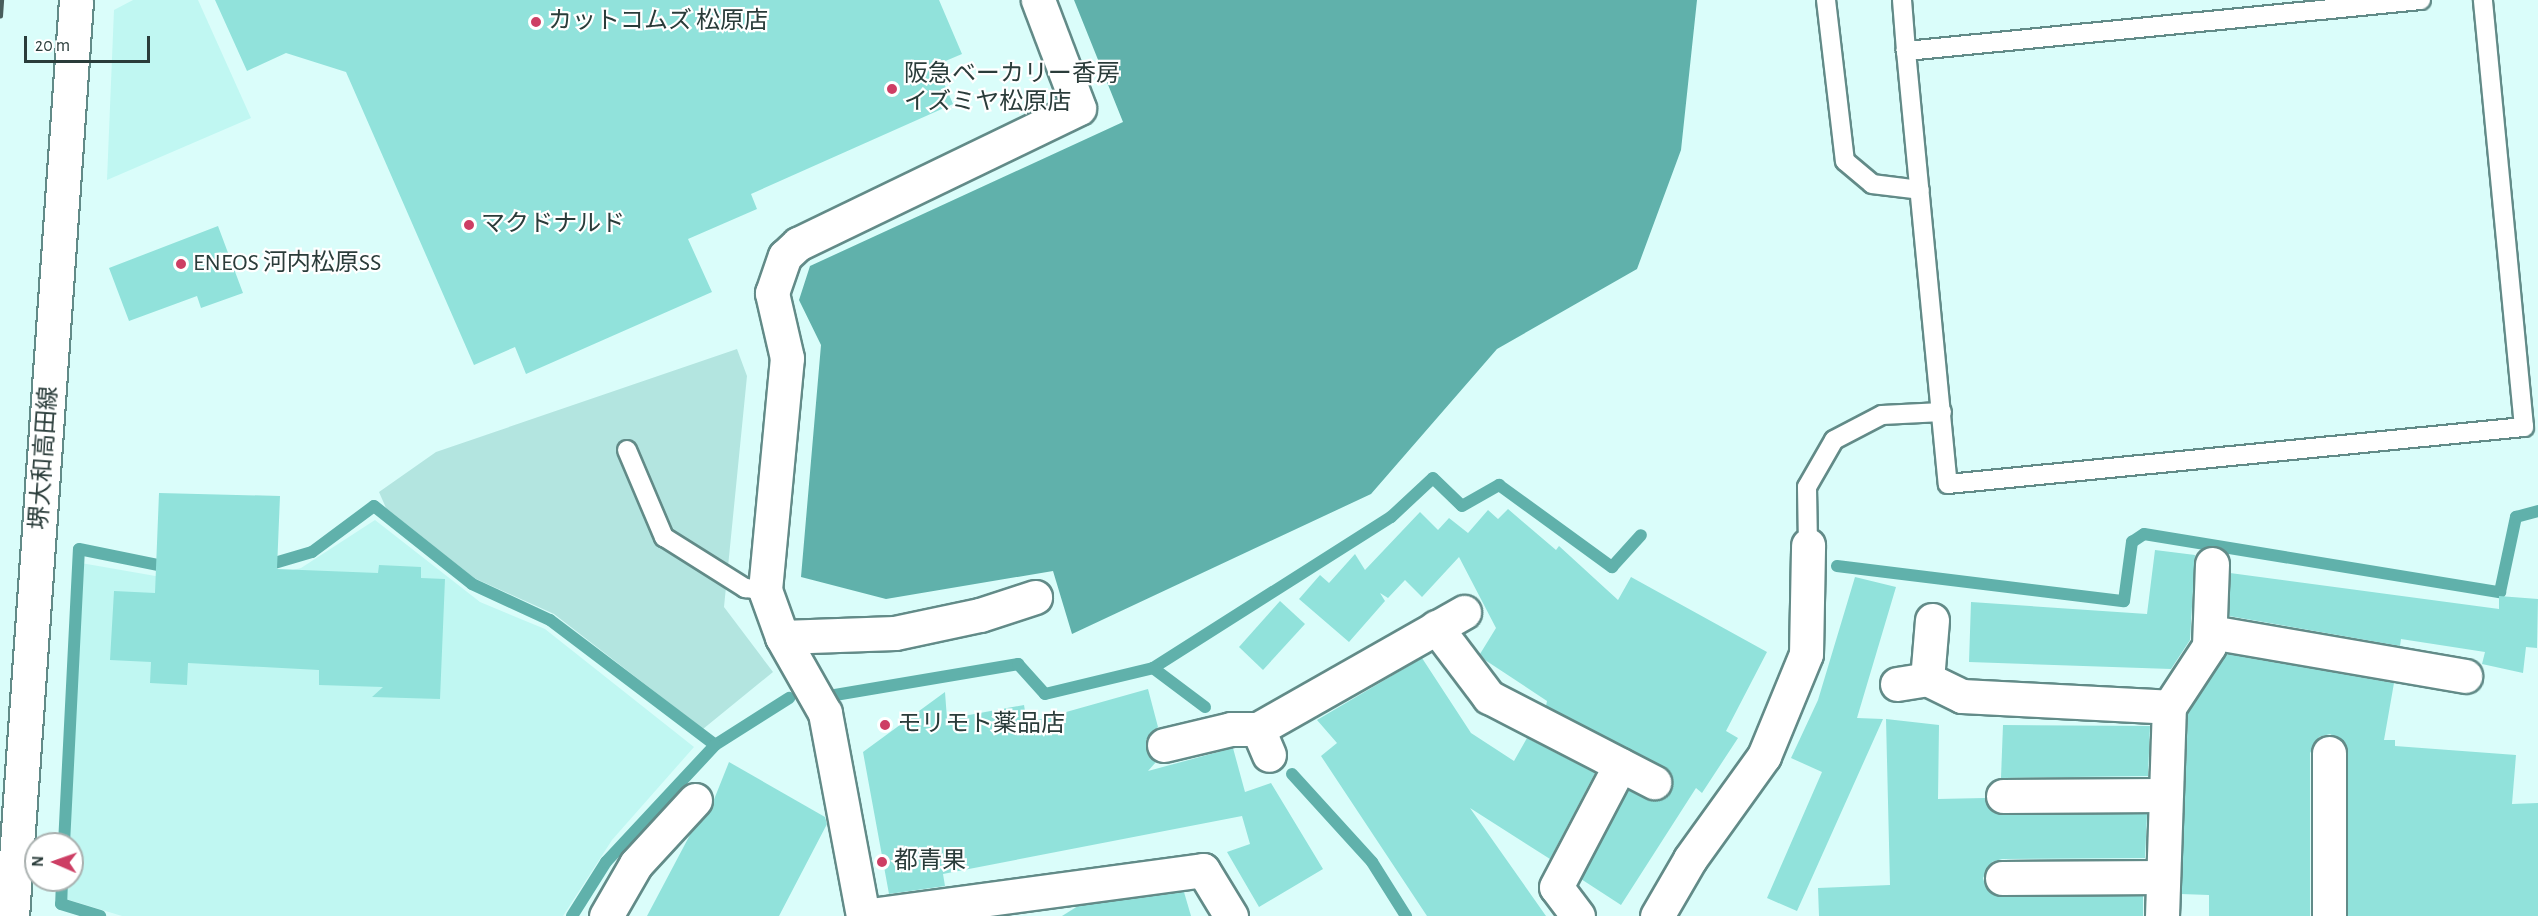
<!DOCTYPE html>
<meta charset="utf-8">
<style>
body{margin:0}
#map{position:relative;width:2538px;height:916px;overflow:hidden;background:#dafdfa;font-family:"Alegreya Sans","Noto Sans JP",sans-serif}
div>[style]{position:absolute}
.built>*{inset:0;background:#c0f7f2}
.green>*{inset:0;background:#b3e5e0}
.water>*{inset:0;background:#60b1ab}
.stream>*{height:12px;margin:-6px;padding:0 6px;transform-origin:6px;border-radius:6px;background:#60b1ab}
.building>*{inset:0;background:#91e2db}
.roads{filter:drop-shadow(2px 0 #628b88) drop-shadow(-2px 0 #628b88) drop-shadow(0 2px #628b88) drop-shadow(0 -2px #628b88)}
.service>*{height:18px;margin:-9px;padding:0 9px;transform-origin:9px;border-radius:9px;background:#fff}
.minor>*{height:33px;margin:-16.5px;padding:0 16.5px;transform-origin:16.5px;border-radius:16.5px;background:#fff}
.primary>*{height:33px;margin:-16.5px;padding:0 16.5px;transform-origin:16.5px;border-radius:16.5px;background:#fff}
.rail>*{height:4.5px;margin:-2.25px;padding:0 2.25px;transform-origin:2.25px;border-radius:2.25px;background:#485d5b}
.dots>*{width:16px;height:16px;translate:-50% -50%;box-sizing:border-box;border:3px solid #fff;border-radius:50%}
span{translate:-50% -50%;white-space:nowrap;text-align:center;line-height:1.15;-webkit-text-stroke:4.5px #fff;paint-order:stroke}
.poi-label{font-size:24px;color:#2a3c3a}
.left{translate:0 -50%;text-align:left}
.street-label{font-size:24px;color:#2a3c3a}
.north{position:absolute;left:24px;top:832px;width:60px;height:60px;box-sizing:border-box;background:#fff;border:2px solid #aab1b0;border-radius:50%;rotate:272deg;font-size:16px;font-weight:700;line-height:24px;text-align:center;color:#2a3c3a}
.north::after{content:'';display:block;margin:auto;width:21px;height:27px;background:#cd3e64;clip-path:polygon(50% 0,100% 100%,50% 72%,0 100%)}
.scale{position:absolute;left:24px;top:36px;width:126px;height:27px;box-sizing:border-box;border:3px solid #2a3c3a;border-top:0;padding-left:8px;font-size:18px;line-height:21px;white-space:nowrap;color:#2a3c3a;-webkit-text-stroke:4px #fff;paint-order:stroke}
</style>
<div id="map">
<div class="built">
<i style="clip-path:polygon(133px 0,198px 0,251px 118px,107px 180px,114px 10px)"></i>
<i style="clip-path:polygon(375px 520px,480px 602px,545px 629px,694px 747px,612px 840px,563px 916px,122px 916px,66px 899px,67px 880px,72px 880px,69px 844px,81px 563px,167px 578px,260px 578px,301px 568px)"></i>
</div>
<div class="green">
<i style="clip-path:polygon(737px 349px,747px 376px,724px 607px,773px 672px,703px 729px,554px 614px,474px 578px,386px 508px,379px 492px,436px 452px)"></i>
</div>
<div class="water">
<i style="clip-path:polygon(1074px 0,1697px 0,1681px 150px,1637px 269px,1497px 349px,1371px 494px,1072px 634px,1053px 571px,886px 599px,801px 577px,821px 345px,799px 300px,810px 266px,1123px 122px)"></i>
</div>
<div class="stream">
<i style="left:1837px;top:566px;width:289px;rotate:7deg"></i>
<i style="left:2124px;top:601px;width:60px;rotate:-82.3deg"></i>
<i style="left:2132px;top:542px;width:14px;rotate:-34deg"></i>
<i style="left:2144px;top:534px;width:361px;rotate:9.3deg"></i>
<i style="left:2500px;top:592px;width:77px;rotate:-78deg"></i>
<i style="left:2516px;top:517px;width:23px;rotate:-15deg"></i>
<i style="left:261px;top:567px;width:53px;rotate:-16.4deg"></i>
<i style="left:312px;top:552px;width:77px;rotate:-36.6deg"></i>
<i style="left:374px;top:506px;width:125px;rotate:38.5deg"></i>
<i style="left:472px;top:584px;width:86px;rotate:24.8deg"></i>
<i style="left:550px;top:620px;width:207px;rotate:37.1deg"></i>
<i style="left:715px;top:745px;width:88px;rotate:-32.4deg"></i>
<i style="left:1153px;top:668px;width:282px;rotate:-32.4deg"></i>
<i style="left:1391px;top:517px;width:57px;rotate:-42.9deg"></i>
<i style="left:1433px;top:478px;width:40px;rotate:44deg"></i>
<i style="left:1462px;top:506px;width:43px;rotate:-29.6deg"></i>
<i style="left:1499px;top:485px;width:140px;rotate:36deg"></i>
<i style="left:1612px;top:567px;width:43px;rotate:-47.8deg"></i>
<i style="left:835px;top:695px;width:186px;rotate:-9.6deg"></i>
<i style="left:1018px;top:664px;width:40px;rotate:48deg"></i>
<i style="left:1045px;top:694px;width:111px;rotate:-13.5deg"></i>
<i style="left:1153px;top:668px;width:65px;rotate:36.9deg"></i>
<i style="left:1292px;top:774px;width:119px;rotate:47.7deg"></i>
<i style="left:1372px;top:862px;width:64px;rotate:57.8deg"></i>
<i style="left:64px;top:844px;width:295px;rotate:-87.1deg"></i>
<i style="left:79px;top:549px;width:95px;rotate:11.5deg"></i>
<i style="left:62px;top:880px;width:24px;rotate:92deg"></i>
<i style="left:61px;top:904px;width:41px;rotate:17.1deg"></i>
<i style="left:572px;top:916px;width:64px;rotate:-57.8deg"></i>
<i style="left:606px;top:862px;width:160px;rotate:-47deg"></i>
</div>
<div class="building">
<i style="clip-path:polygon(215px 0,939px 0,962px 54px,936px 65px,953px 104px,751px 194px,757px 209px,688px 239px,712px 292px,526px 374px,515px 347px,474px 365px,346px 72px,286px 53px,247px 71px)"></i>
<i style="clip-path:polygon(218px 226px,243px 293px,201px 308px,197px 296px,129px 321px,109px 268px)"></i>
<i style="clip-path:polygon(159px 493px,280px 496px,277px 569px,378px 573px,379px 565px,421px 567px,421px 578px,445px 579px,440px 699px,372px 697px,383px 687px,319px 685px,319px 670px,188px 663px,187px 685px,150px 683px,151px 662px,110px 660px,114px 591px,155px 593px)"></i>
<i style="clip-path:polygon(1508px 509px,1556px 550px,1559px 546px,1618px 600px,1631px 577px,1767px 652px,1726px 731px,1738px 738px,1702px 793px,1696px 788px,1621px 905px,1581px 879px,1628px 790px,1646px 799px,1664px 798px,1671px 790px,1670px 772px,1546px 706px,1547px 701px,1485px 660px,1480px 654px,1496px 628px,1459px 557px,1422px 597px,1405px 580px,1388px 598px,1380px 593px,1385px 601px,1349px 642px,1299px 599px,1320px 575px,1329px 583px,1355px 554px,1365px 570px,1420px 512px,1438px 530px,1449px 518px,1468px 533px,1488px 510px,1498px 519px)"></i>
<i style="clip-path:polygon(2155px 550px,2195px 555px,2190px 640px,2171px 669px,1969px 662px,1971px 602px,2147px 614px)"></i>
<i style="clip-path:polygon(2230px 573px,2499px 609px,2499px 596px,2538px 599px,2537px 648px,2526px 647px,2523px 673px,2482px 664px,2485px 652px,2401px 639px,2400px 646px,2229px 616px)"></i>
<i style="clip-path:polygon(1855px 577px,1896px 587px,1857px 718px,1883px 719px,1797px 911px,1767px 898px,1822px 772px,1791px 758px,1818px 700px)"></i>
<i style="clip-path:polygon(1280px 601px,1305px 624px,1263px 670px,1239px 647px)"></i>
<i style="clip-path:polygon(2226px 654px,2394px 683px,2384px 740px,2395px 740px,2395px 746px,2516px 755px,2512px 804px,2538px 803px,2538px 916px,2348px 916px,2348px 753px,2345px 743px,2330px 734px,2319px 737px,2310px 753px,2310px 916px,2209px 916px,2209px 895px,2181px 894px,2188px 713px)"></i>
<i style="clip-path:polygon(1422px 658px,1471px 733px,1514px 761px,1527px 738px,1595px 773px,1550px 859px,1470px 808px,1546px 916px,1427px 916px,1321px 756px,1337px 743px,1317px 720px)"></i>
<i style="clip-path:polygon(1148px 689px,1158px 727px,1146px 740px,1156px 762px,1148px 771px,1233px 748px,1245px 792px,1271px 783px,1323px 869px,1259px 907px,1227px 852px,1250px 844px,1242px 816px,943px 874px,945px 886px,889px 894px,863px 752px,945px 692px,947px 719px,1024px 705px,1027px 723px)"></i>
<i style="clip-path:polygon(1886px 719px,1939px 725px,1938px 799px,1985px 798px,1993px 812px,2003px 815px,2147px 814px,2145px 858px,2002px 859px,1992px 862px,1983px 878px,1986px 888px,2002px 897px,2143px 896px,2143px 916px,1819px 916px,1818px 888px,1890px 885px)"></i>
<i style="clip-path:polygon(2003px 725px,2150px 726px,2148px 776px,2001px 778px)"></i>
<i style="clip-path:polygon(729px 762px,825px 817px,827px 824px,779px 916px,647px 916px,692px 831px,709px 812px)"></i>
<i style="clip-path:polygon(1184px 892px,1191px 916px,1062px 916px,1078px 906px)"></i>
</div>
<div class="roads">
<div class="service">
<i style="left:1826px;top:0;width:162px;rotate:83.3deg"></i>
<i style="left:1845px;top:161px;width:35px;rotate:40deg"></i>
<i style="left:1872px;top:184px;width:48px;rotate:7.1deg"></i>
<i style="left:1902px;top:0;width:51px;rotate:85.5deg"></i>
<i style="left:2421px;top:0;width:518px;rotate:174.34deg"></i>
<i style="left:1906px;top:51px;width:435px;rotate:84.5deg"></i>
<i style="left:1948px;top:484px;width:579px;rotate:-5.65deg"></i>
<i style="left:2524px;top:427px;width:429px;rotate:-95.5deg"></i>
<i style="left:627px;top:450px;width:95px;rotate:67deg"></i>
<i style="left:664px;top:537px;width:96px;rotate:32.2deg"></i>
<i style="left:745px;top:588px;width:20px;rotate:6deg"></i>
<i style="left:1808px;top:545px;width:58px;rotate:-91deg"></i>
<i style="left:1807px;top:487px;width:54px;rotate:-60.1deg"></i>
<i style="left:1834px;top:440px;width:54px;rotate:-27.5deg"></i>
<i style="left:1882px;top:415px;width:60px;rotate:-2.9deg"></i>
</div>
<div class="minor">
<i style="left:1932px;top:620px;width:59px;rotate:94.8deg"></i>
<i style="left:1927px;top:679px;width:39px;rotate:26deg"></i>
<i style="left:1962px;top:696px;width:207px;rotate:3deg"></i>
<i style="left:1436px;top:627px;width:88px;rotate:52.9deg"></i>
<i style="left:1489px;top:697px;width:186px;rotate:27.3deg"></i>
<i style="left:2211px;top:632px;width:258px;rotate:9.8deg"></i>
<i style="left:782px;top:637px;width:113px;rotate:-2deg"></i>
<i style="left:895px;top:633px;width:87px;rotate:-12deg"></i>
<i style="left:980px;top:615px;width:58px;rotate:-18.1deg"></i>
<i style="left:1897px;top:684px;width:30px;rotate:-9deg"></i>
<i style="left:1258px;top:729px;width:237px;rotate:-29.6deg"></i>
<i style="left:1164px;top:745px;width:69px;rotate:-13.4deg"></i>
<i style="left:1231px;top:729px;width:27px"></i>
<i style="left:1258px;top:729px;width:28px;rotate:67deg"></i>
<i style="left:2003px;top:796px;width:159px;rotate:-0.4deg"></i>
<i style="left:2002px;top:878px;width:160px;rotate:-0.4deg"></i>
<i style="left:606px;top:916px;width:60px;rotate:-60deg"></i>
<i style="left:636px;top:864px;width:87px;rotate:-47.3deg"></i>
<i style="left:863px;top:916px;width:207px;rotate:-100.6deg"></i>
<i style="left:825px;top:713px;width:87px;rotate:-119.5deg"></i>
<i style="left:782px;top:637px;width:50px;rotate:-109.9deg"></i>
<i style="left:765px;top:590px;width:233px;rotate:-84.6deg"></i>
<i style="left:787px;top:358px;width:67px;rotate:-103deg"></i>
<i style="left:772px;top:293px;width:39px;rotate:-71deg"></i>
<i style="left:785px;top:256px;width:18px;rotate:-43deg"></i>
<i style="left:798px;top:244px;width:312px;rotate:-25.8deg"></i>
<i style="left:1079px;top:108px;width:116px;rotate:-110.8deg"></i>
<i style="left:863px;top:916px;width:343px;rotate:-7.7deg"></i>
<i style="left:1203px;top:870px;width:54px;rotate:58.7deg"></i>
<i style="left:1578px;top:916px;width:36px;rotate:-127deg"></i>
<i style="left:1556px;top:887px;width:138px;rotate:-62.3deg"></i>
<i style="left:1657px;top:916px;width:66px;rotate:-59.9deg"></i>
<i style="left:1690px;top:859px;width:127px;rotate:-54.3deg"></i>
<i style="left:1764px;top:756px;width:110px;rotate:-67.6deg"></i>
<i style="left:1806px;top:654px;width:109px;rotate:-88.9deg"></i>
<i style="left:2162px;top:916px;width:209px;rotate:-88.1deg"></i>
<i style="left:2169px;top:707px;width:73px;rotate:-56.7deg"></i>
<i style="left:2209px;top:646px;width:82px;rotate:-87.9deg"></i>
<i style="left:2329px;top:916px;width:163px;rotate:-90deg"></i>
</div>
<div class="primary">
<i style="left:12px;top:916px;width:918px;rotate:-86deg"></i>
</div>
</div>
<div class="rail">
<i style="left:0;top:16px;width:16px;rotate:-86deg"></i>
</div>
<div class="dots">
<i style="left:536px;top:22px;background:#cd3e64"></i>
<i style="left:892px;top:89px;background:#cd3e64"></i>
<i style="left:469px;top:225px;background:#cd3e64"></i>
<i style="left:181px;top:264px;background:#cd3e64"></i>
<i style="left:885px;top:725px;background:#cd3e64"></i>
<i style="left:882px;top:862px;background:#cd3e64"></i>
</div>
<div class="poi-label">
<span class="left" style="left:548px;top:22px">カットコムズ 松原店</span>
<span class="left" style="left:904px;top:89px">阪急ベーカリー香房<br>イズミヤ松原店</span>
<span class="left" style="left:481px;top:225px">マクドナルド</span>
<span class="left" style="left:193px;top:264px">ENEOS 河内松原SS</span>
<span class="left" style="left:897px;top:725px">モリモト薬品店</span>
<span class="left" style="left:894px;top:862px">都青果</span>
</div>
<div class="street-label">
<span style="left:45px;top:458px;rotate:-86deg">堺大和高田線</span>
</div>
<div class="north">N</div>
<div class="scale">20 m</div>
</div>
